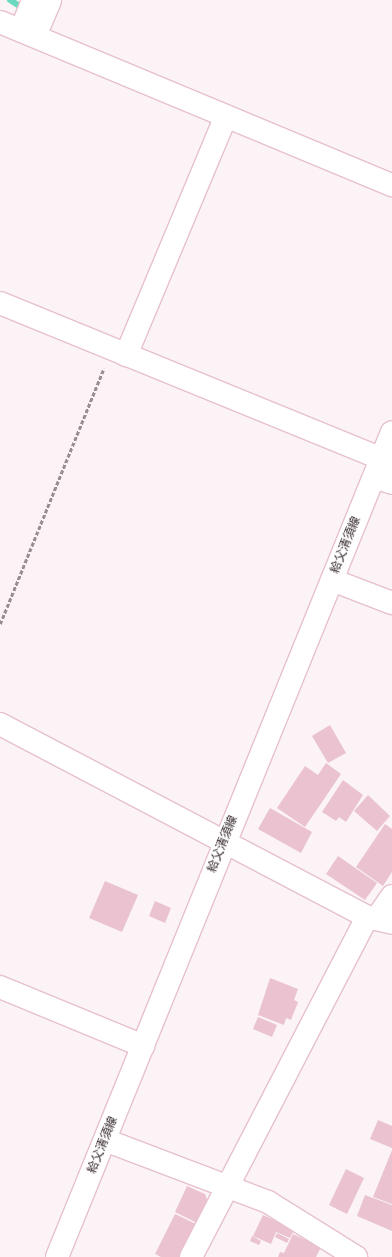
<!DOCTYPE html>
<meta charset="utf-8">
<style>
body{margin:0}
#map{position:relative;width:392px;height:1257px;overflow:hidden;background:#fbf3f5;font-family:Karla,"Noto Sans JP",sans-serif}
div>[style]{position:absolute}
.stream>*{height:6px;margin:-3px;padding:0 3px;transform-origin:3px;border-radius:3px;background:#69d9bf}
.building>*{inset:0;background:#ebc3d0}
.path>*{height:2.5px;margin-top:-1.25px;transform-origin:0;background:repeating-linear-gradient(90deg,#988d91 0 4px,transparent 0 6px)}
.roads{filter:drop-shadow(1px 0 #e7c0cd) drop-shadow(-1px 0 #e7c0cd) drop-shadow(0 1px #e7c0cd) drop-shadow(0 -1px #e7c0cd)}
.minor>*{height:22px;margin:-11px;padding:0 11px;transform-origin:11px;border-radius:11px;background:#fff}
.major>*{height:22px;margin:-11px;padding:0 11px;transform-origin:11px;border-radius:11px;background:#fff}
span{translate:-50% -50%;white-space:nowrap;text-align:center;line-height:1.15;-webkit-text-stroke:4px #fff;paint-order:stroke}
.street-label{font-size:12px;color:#2b1d22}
</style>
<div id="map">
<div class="stream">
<i style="left:10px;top:0;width:13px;rotate:32deg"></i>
</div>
<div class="building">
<i style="clip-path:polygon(330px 725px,346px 753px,328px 763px,312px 736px)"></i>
<i style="clip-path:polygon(326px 763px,341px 774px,305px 827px,277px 808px,305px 766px,318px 775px)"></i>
<i style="clip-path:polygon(343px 780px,363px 795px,346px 822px,339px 817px,336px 821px,322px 812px)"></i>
<i style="clip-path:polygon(368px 795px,390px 816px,377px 831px,354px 811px)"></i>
<i style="clip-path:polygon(270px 808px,312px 832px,301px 853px,258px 829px)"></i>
<i style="clip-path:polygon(385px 824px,392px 829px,392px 872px,383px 886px,356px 867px)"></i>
<i style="clip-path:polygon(338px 856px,377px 883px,365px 900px,326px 874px)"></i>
<i style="clip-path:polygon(105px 881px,138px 895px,122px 932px,89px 918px)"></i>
<i style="clip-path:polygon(155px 901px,171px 908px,165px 923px,149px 916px)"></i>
<i style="clip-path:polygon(270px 978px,298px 989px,294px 1000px,298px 1002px,291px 1020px,286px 1018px,284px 1025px,258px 1015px)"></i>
<i style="clip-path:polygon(258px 1017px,277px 1025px,272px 1037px,253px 1029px)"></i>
<i style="clip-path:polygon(378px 1120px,392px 1126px,392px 1148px,370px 1139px)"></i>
<i style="clip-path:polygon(392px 1150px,392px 1204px,373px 1197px)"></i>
<i style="clip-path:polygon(346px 1169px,364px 1178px,347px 1214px,329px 1205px)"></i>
<i style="clip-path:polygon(187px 1186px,205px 1194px,208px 1202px,197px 1223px,175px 1212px)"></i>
<i style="clip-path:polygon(365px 1195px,392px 1205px,392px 1231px,357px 1216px)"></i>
<i style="clip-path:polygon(175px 1214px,196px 1224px,180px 1257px,161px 1257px,155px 1254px)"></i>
<i style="clip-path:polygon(263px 1215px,294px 1230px,290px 1238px,276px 1232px,271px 1244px,253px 1236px)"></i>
<i style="clip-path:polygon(277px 1233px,289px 1239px,287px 1243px,275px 1237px)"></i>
<i style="clip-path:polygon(293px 1234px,321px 1247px,316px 1257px,278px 1257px,280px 1252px,284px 1253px)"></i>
<i style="clip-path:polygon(252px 1236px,261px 1241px,259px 1245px,250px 1241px)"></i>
</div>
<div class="path">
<i style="left:0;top:624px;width:276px;rotate:-67.9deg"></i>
</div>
<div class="roads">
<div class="minor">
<i style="left:0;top:22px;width:425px;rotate:22.6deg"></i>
<i style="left:21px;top:30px;width:32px;rotate:-68deg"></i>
<i style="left:35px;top:36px;width:39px;rotate:-67deg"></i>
<i style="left:0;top:303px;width:423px;rotate:22.2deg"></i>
<i style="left:126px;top:355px;width:259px;rotate:-67.3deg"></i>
<i style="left:374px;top:477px;width:19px;rotate:18deg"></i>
<i style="left:332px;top:580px;width:64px;rotate:21deg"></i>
<i style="left:0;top:724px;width:415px;rotate:27.7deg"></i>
<i style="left:367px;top:917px;width:26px;rotate:13deg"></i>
<i style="left:376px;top:919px;width:28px;rotate:-55deg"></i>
<i style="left:0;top:987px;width:155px;rotate:22.4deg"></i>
<i style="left:105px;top:1140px;width:174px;rotate:20.8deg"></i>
<i style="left:268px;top:1202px;width:104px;rotate:32deg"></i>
<i style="left:191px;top:1257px;width:383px;rotate:-62.6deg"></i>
</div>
<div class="major">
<i style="left:57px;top:1257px;width:890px;rotate:-67.9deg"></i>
</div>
</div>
<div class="street-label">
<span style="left:346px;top:545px;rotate:-68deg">給父清須線</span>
<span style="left:223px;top:844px;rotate:-68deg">給父清須線</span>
<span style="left:103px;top:1145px;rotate:-68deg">給父清須線</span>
</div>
</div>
